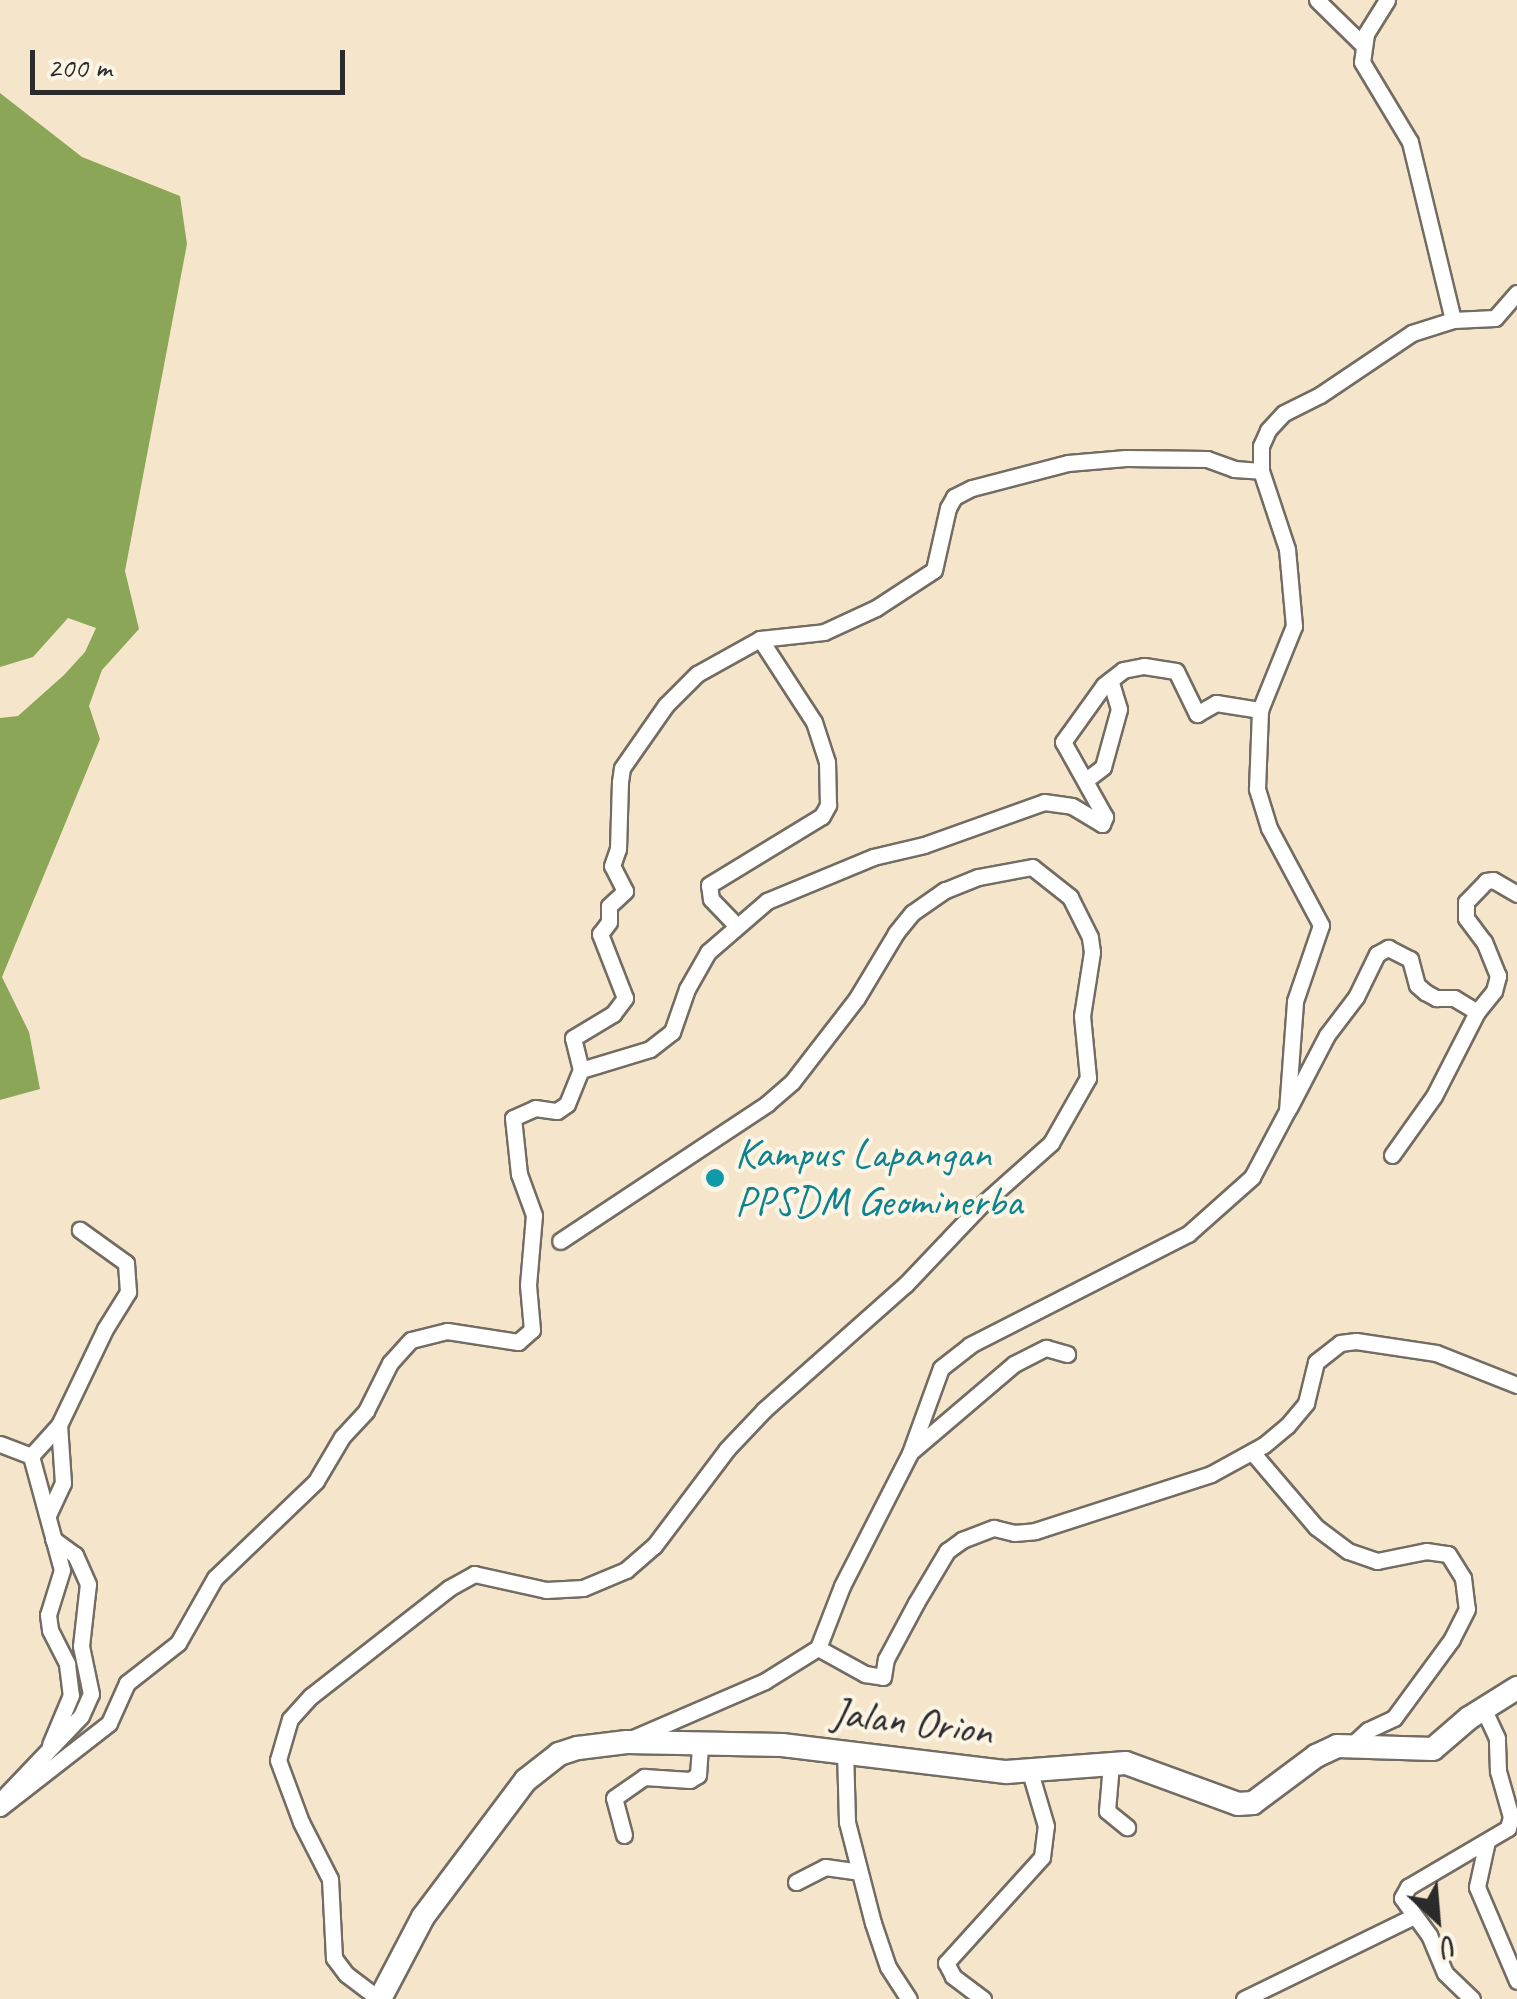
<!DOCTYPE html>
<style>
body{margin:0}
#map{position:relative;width:1517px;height:1999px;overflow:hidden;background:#f5e6cb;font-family:Caveat,sans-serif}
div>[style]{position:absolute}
.forest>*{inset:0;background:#8ca658}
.roads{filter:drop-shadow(2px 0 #726c63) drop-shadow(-2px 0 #726c63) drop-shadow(0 2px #726c63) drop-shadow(0 -2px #726c63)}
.minor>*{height:15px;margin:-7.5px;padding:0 7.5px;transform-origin:7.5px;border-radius:7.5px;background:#fff}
.highway>*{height:22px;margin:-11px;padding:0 11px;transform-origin:11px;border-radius:11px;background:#fff}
.dots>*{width:28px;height:28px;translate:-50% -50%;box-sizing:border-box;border:5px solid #fcf5e5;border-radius:50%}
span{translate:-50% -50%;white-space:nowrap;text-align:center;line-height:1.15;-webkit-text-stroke:8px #fcf5e5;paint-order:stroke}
.culture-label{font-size:42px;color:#0d838f}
.left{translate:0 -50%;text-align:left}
.street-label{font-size:42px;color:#2b2b2b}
.north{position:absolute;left:1387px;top:1869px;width:100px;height:100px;-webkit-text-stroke:8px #fcf5e5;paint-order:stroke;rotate:154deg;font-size:28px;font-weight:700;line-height:40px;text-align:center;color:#2b2b2b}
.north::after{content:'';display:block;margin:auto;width:35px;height:45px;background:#2b2b2b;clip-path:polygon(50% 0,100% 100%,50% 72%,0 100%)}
.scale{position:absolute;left:30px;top:50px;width:315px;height:45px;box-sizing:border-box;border:5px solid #2b2b2b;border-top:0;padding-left:12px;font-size:30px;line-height:35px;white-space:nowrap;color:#2b2b2b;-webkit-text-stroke:8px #fcf5e5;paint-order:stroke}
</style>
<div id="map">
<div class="forest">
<i style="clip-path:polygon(0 93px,82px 157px,180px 196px,187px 244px,125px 571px,139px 629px,102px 670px,89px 706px,100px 739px,2px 977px,29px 1032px,40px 1089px,0 1100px,0 718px,18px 716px,64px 675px,85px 652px,96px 628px,68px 618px,33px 657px,0 667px)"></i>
</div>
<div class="roads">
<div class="minor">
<i style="left:1317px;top:0;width:66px;rotate:44.4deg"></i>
<i style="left:1387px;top:0;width:40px;rotate:122deg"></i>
<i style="left:1366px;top:34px;width:28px;rotate:98deg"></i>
<i style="left:1362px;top:62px;width:93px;rotate:59deg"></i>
<i style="left:1410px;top:142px;width:183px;rotate:76.4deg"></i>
<i style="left:1086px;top:780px;width:21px;rotate:-37deg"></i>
<i style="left:1103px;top:767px;width:60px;rotate:-74.6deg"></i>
<i style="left:1119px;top:709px;width:30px;rotate:-107deg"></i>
<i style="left:736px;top:925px;width:36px;rotate:-134deg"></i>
<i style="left:711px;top:899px;width:14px;rotate:-98deg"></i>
<i style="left:709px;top:885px;width:132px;rotate:-31.4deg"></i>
<i style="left:822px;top:816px;width:13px;rotate:-61deg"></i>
<i style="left:828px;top:805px;width:43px;rotate:-91.3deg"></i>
<i style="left:827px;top:762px;width:42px;rotate:-108deg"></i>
<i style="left:814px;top:722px;width:99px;rotate:-123deg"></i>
<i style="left:581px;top:1070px;width:72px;rotate:-16.9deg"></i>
<i style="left:650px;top:1049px;width:28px;rotate:-38deg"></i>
<i style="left:672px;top:1032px;width:46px;rotate:-70.8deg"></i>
<i style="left:687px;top:989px;width:43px;rotate:-60.4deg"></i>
<i style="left:708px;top:952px;width:78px;rotate:-40.8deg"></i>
<i style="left:767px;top:901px;width:115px;rotate:-22.5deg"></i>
<i style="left:873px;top:857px;width:52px;rotate:-13.2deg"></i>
<i style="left:924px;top:845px;width:127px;rotate:-19.7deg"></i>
<i style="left:1044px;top:802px;width:28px;rotate:8deg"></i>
<i style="left:1072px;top:806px;width:35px;rotate:31deg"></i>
<i style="left:1102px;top:824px;width:8px;rotate:-67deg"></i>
<i style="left:1105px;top:817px;width:86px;rotate:-119.2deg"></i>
<i style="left:1063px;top:742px;width:70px;rotate:-54.3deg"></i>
<i style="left:1104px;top:685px;width:24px;rotate:-38deg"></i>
<i style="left:1123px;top:670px;width:21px;rotate:-11deg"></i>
<i style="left:1144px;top:666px;width:32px;rotate:9deg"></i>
<i style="left:1176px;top:671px;width:48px;rotate:64deg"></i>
<i style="left:1197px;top:714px;width:22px;rotate:-30deg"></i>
<i style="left:1216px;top:703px;width:45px;rotate:9deg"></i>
<i style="left:1289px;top:1108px;width:82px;rotate:-62.5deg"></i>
<i style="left:1327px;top:1035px;width:48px;rotate:-52.7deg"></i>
<i style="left:1356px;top:997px;width:48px;rotate:-64deg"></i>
<i style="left:1377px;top:954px;width:13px;rotate:-29deg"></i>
<i style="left:1388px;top:948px;width:25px;rotate:27deg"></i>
<i style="left:1410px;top:959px;width:27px;rotate:75deg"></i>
<i style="left:1417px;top:985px;width:11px;rotate:41deg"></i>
<i style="left:1425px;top:992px;width:13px;rotate:29deg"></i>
<i style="left:1436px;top:998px;width:18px"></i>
<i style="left:1454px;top:998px;width:27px;rotate:31deg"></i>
<i style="left:1392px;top:1155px;width:72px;rotate:-54.6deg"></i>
<i style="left:1434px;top:1096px;width:94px;rotate:-62.9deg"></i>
<i style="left:1477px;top:1012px;width:27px;rotate:-51deg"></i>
<i style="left:1494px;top:991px;width:16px;rotate:-75deg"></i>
<i style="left:1498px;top:976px;width:37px;rotate:-112deg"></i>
<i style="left:1484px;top:942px;width:30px;rotate:-127deg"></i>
<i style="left:1466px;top:918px;width:16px;rotate:-90deg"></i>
<i style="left:1466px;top:902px;width:29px;rotate:-46deg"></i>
<i style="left:1486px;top:881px;width:7px;rotate:-8deg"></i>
<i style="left:1493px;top:880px;width:28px;rotate:30deg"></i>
<i style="left:0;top:1444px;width:33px;rotate:21deg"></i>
<i style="left:31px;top:1456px;width:118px;rotate:74.8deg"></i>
<i style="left:62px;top:1570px;width:47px;rotate:107.3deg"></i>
<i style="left:48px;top:1615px;width:15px;rotate:82deg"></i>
<i style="left:50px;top:1630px;width:38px;rotate:63deg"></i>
<i style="left:67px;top:1664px;width:31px;rotate:83deg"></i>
<i style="left:71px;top:1695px;width:54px;rotate:112.8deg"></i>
<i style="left:913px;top:1450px;width:133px;rotate:-40.4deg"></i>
<i style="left:1014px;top:1364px;width:36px;rotate:-27deg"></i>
<i style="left:1046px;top:1348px;width:22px;rotate:16deg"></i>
<i style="left:1252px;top:1452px;width:99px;rotate:49.5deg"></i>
<i style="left:1316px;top:1527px;width:40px;rotate:37deg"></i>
<i style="left:1348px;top:1551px;width:31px;rotate:19deg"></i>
<i style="left:1377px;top:1561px;width:50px;rotate:-11.5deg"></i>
<i style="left:1426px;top:1551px;width:22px;rotate:8deg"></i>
<i style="left:1448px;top:1554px;width:28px;rotate:58deg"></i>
<i style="left:1463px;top:1578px;width:31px;rotate:83deg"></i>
<i style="left:1467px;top:1609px;width:34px;rotate:117deg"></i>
<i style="left:1452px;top:1639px;width:98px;rotate:126.3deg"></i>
<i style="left:1394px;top:1718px;width:29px;rotate:155deg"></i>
<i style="left:1368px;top:1730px;width:21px;rotate:137deg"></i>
<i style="left:31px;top:1456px;width:42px;rotate:-47.9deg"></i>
<i style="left:59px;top:1425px;width:106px;rotate:-64.4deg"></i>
<i style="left:105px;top:1329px;width:44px;rotate:-58.1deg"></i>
<i style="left:128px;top:1292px;width:29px;rotate:-94deg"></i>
<i style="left:126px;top:1263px;width:57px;rotate:-144.3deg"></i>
<i style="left:48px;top:1515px;width:35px;rotate:-65deg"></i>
<i style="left:63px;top:1483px;width:58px;rotate:-93.9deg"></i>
<i style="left:818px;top:1648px;width:54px;rotate:29deg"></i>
<i style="left:865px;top:1674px;width:18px;rotate:9deg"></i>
<i style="left:883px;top:1677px;width:18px;rotate:-81deg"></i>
<i style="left:886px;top:1659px;width:64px;rotate:-61.8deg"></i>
<i style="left:916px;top:1603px;width:61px;rotate:-59.2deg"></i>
<i style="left:947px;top:1551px;width:19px;rotate:-36deg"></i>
<i style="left:962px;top:1540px;width:34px;rotate:-21deg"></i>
<i style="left:994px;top:1528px;width:21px;rotate:14deg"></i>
<i style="left:1014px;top:1533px;width:21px;rotate:-5deg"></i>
<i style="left:1035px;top:1531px;width:185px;rotate:-17.9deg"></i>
<i style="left:1211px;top:1474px;width:60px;rotate:-28.7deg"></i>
<i style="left:1264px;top:1445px;width:30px;rotate:-40deg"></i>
<i style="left:1287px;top:1426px;width:30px;rotate:-50deg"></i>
<i style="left:1306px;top:1403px;width:42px;rotate:-76.3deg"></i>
<i style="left:1316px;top:1362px;width:31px;rotate:-38deg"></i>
<i style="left:1340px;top:1343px;width:16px;rotate:-7deg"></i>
<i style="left:1356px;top:1341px;width:81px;rotate:8.5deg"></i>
<i style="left:1436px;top:1353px;width:87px;rotate:21.6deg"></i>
<i style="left:631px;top:1739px;width:146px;rotate:-23.4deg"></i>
<i style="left:765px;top:1681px;width:62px;rotate:-31.9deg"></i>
<i style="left:818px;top:1648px;width:66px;rotate:-68.8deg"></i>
<i style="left:842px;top:1586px;width:149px;rotate:-62.9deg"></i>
<i style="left:910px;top:1453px;width:90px;rotate:-70deg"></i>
<i style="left:941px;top:1368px;width:37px;rotate:-38deg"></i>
<i style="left:970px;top:1345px;width:245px;rotate:-27deg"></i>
<i style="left:1188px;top:1234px;width:86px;rotate:-41.7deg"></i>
<i style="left:1252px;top:1177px;width:75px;rotate:-62.1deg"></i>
<i style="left:1287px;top:1111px;width:110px;rotate:-85.8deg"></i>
<i style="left:1295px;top:1001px;width:80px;rotate:-71.1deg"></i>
<i style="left:1321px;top:925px;width:110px;rotate:-118.2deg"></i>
<i style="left:1269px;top:828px;width:41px;rotate:-107.1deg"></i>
<i style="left:1257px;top:789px;width:79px;rotate:-87.8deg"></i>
<i style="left:1260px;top:710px;width:91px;rotate:-68deg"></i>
<i style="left:1294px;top:626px;width:77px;rotate:-95.2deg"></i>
<i style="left:1287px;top:549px;width:82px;rotate:-108.4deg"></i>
<i style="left:1261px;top:471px;width:25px;rotate:-90deg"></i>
<i style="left:1261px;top:446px;width:17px;rotate:-66deg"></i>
<i style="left:1268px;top:430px;width:23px;rotate:-47deg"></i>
<i style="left:1284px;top:413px;width:40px;rotate:-26.6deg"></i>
<i style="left:1320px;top:395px;width:111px;rotate:-34deg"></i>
<i style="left:1412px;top:333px;width:43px;rotate:-17.6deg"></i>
<i style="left:1453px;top:320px;width:42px;rotate:-2.7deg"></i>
<i style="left:1495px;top:318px;width:33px;rotate:-49deg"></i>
<i style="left:845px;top:1750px;width:72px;rotate:88.4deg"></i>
<i style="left:847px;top:1822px;width:104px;rotate:75.6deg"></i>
<i style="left:873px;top:1923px;width:46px;rotate:71.2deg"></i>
<i style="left:888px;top:1967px;width:38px;rotate:57deg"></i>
<i style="left:1111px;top:1764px;width:47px;rotate:94.9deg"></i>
<i style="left:1107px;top:1811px;width:26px;rotate:39deg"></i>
<i style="left:0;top:1801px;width:117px;rotate:-46.4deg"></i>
<i style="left:81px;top:1716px;width:24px;rotate:-66deg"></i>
<i style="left:91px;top:1694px;width:49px;rotate:-101.8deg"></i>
<i style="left:81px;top:1646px;width:62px;rotate:-83.6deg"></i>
<i style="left:88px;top:1584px;width:32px;rotate:-114deg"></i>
<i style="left:75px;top:1555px;width:27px;rotate:-144deg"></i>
<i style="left:0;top:1808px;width:138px;rotate:-37.9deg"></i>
<i style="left:109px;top:1723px;width:44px;rotate:-65.8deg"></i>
<i style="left:127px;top:1683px;width:65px;rotate:-38.1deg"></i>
<i style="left:178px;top:1643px;width:75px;rotate:-60.4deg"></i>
<i style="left:215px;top:1578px;width:140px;rotate:-43.8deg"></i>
<i style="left:316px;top:1481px;width:51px;rotate:-59.4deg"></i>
<i style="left:342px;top:1437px;width:35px;rotate:-47deg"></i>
<i style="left:366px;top:1411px;width:54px;rotate:-63.4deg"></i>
<i style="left:390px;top:1363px;width:31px;rotate:-48deg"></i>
<i style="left:411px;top:1340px;width:37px;rotate:-14deg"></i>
<i style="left:447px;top:1331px;width:72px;rotate:8.8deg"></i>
<i style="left:518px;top:1342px;width:18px;rotate:-41deg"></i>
<i style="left:532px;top:1330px;width:45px;rotate:-95.1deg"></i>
<i style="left:528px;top:1285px;width:70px;rotate:-85.1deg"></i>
<i style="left:534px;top:1215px;width:44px;rotate:-110.1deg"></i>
<i style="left:519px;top:1174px;width:56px;rotate:-96.1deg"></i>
<i style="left:513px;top:1118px;width:24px;rotate:-24deg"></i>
<i style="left:535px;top:1108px;width:22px;rotate:8deg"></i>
<i style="left:557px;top:1111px;width:12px;rotate:-35deg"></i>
<i style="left:567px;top:1104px;width:37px;rotate:-68deg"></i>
<i style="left:581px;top:1070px;width:33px;rotate:-104deg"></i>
<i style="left:573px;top:1038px;width:47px;rotate:-31deg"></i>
<i style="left:613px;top:1014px;width:20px;rotate:-53deg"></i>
<i style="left:625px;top:998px;width:69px;rotate:-111.3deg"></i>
<i style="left:600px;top:934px;width:15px;rotate:-53deg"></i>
<i style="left:609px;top:922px;width:16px;rotate:-90deg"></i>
<i style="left:609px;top:906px;width:22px;rotate:-43deg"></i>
<i style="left:625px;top:891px;width:28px;rotate:-117deg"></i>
<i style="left:612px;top:866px;width:18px;rotate:-71deg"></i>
<i style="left:618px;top:849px;width:67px;rotate:-88.3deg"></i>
<i style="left:620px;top:782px;width:14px;rotate:-82deg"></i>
<i style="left:622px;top:768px;width:77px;rotate:-55.1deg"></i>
<i style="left:666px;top:705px;width:44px;rotate:-45deg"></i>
<i style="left:697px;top:674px;width:72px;rotate:-29.1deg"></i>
<i style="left:760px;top:639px;width:64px;rotate:-6.2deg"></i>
<i style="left:824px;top:632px;width:57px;rotate:-24.8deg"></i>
<i style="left:876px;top:608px;width:69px;rotate:-33.2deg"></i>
<i style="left:934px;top:570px;width:64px;rotate:-77.3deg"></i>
<i style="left:948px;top:508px;width:13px;rotate:-61deg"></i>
<i style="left:954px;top:497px;width:20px;rotate:-27deg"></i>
<i style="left:972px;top:488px;width:99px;rotate:-14.6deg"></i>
<i style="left:1068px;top:463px;width:58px;rotate:-4.9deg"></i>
<i style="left:1126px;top:458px;width:81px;rotate:0.7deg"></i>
<i style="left:1207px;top:459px;width:29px;rotate:20deg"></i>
<i style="left:1234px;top:469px;width:27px;rotate:4deg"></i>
<i style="left:624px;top:1835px;width:38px;rotate:-105deg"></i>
<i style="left:614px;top:1798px;width:37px;rotate:-35deg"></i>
<i style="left:644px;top:1777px;width:46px;rotate:3.7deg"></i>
<i style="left:690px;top:1780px;width:9px;rotate:-32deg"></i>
<i style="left:698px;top:1775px;width:31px;rotate:-86deg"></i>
<i style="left:1487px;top:1841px;width:47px;rotate:102.3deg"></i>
<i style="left:1477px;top:1887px;width:102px;rotate:66.9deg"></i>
<i style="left:796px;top:1882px;width:33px;rotate:-27deg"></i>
<i style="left:825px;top:1867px;width:34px;rotate:8deg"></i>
<i style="left:379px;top:1999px;width:41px;rotate:-142.9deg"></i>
<i style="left:346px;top:1974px;width:20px;rotate:-127deg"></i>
<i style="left:334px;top:1958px;width:79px;rotate:-92.9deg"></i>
<i style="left:330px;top:1879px;width:64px;rotate:-117deg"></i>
<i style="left:301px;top:1822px;width:66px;rotate:-110.4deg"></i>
<i style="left:278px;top:1760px;width:43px;rotate:-73.7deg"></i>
<i style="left:290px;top:1719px;width:31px;rotate:-48deg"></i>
<i style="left:311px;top:1696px;width:175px;rotate:-38deg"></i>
<i style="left:449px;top:1588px;width:29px;rotate:-29deg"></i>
<i style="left:474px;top:1574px;width:74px;rotate:12.5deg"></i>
<i style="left:546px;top:1590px;width:37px;rotate:-3deg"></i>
<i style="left:583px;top:1588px;width:47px;rotate:-22.7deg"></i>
<i style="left:626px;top:1570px;width:37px;rotate:-41deg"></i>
<i style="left:654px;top:1546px;width:121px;rotate:-53deg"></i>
<i style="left:727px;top:1449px;width:54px;rotate:-46.5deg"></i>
<i style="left:764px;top:1410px;width:188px;rotate:-41.6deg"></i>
<i style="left:905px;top:1285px;width:106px;rotate:-46.5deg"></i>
<i style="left:978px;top:1208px;width:98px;rotate:-41.7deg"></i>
<i style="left:1051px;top:1143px;width:75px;rotate:-60.4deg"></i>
<i style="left:1088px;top:1078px;width:62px;rotate:-95.5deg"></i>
<i style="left:1082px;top:1016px;width:65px;rotate:-81.1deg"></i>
<i style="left:1092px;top:952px;width:15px;rotate:-98deg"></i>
<i style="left:1090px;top:937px;width:45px;rotate:-116.6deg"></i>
<i style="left:1070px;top:897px;width:48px;rotate:-141.7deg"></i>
<i style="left:1032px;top:867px;width:55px;rotate:169.5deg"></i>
<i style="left:978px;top:877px;width:35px;rotate:158deg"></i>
<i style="left:945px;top:890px;width:40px;rotate:145.1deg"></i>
<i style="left:912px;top:913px;width:26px;rotate:129deg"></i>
<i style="left:896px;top:933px;width:76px;rotate:121deg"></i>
<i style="left:857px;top:998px;width:106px;rotate:127.7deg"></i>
<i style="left:792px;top:1082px;width:33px;rotate:139deg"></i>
<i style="left:767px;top:1104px;width:248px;rotate:146.5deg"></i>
<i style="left:983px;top:1999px;width:38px;rotate:-143deg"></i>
<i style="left:953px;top:1976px;width:15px;rotate:-118deg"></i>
<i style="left:946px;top:1963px;width:143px;rotate:-47.8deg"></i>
<i style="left:1042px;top:1857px;width:31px;rotate:-83deg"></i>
<i style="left:1046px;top:1826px;width:56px;rotate:-106.5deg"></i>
<i style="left:1244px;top:1999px;width:187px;rotate:-26deg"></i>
<i style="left:1472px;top:1999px;width:37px;rotate:-136deg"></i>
<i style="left:1445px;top:1973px;width:41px;rotate:-112.8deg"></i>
<i style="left:1429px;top:1935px;width:46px;rotate:-126.1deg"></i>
<i style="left:1402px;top:1898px;width:13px;rotate:-61deg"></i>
<i style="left:1408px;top:1887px;width:116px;rotate:-30.5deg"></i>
<i style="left:1508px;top:1828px;width:11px;rotate:-75deg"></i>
<i style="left:1511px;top:1817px;width:48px;rotate:-105.8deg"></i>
<i style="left:1498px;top:1771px;width:33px;rotate:-92deg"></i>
<i style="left:1497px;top:1738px;width:33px;rotate:-115deg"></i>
</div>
<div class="highway">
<i style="left:380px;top:1999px;width:93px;rotate:-62.3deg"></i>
<i style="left:423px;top:1917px;width:171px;rotate:-53.1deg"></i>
<i style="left:526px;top:1780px;width:42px;rotate:-38.2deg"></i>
<i style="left:559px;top:1754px;width:20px;rotate:-18deg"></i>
<i style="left:578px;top:1748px;width:49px;rotate:-7deg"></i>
<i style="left:627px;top:1742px;width:155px;rotate:1.1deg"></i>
<i style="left:782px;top:1745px;width:226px;rotate:6.9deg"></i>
<i style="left:1006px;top:1772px;width:120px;rotate:-4.3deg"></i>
<i style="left:1126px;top:1763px;width:119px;rotate:20.1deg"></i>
<i style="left:1238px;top:1804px;width:15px;rotate:-4deg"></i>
<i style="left:1253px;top:1803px;width:79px;rotate:-36.7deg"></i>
<i style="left:1316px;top:1756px;width:23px;rotate:-25deg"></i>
<i style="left:1337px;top:1746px;width:96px;rotate:1.8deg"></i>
<i style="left:1433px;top:1749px;width:48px;rotate:-40.7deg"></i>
<i style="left:1469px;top:1718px;width:57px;rotate:-32deg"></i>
</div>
</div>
<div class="dots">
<i style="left:715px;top:1178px;background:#0f9aa8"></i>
</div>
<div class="culture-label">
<span class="left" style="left:735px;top:1178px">Kampus Lapangan<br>PPSDM Geominerba</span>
</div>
<div class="street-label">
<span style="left:912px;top:1722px;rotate:7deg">Jalan Orion</span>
</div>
<div class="north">U</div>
<div class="scale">200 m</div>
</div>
